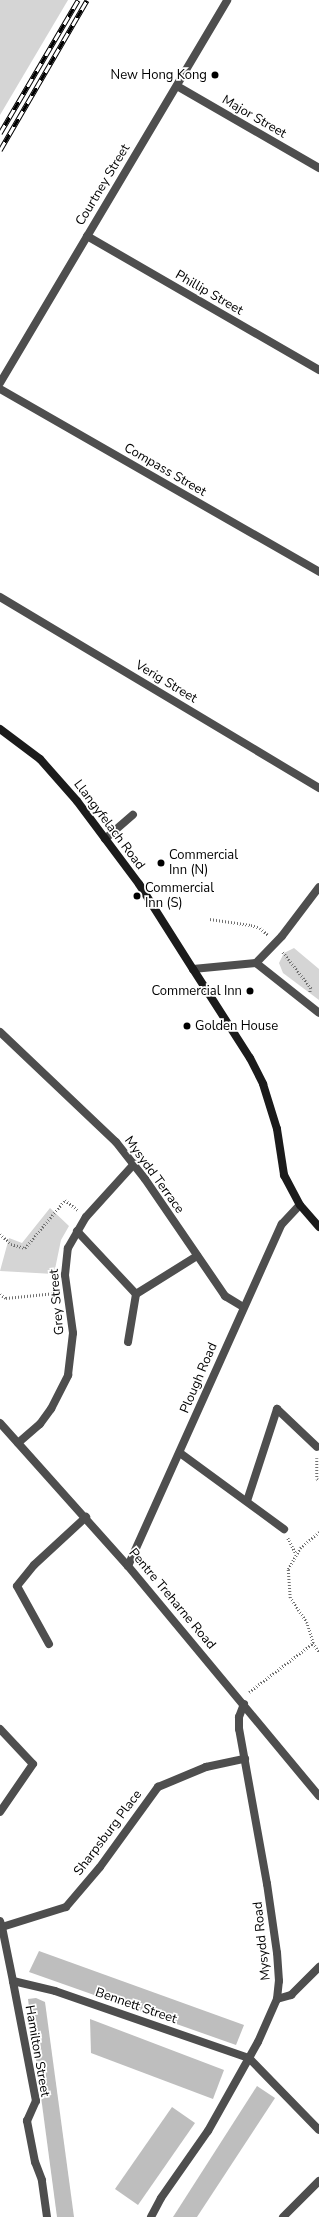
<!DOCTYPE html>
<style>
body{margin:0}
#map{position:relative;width:319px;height:2217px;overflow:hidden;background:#fff;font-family:"Nunito Sans",sans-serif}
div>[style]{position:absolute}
.green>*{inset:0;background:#d5d5d5}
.building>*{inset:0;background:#bebebe}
.path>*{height:2.5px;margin-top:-1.25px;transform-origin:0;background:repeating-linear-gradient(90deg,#707070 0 1px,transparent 0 3px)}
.service>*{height:8px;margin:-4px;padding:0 4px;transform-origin:4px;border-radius:4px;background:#4e4e4e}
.pedestrian>*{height:8px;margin:-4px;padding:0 4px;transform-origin:4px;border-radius:4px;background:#4e4e4e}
.minor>*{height:8px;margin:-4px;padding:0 4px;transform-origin:4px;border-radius:4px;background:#4e4e4e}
.tertiary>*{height:8px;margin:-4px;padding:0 4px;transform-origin:4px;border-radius:4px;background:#4e4e4e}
.secondary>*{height:8px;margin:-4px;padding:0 4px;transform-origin:4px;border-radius:4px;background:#1b1b1b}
.rail>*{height:4.5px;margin-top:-2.25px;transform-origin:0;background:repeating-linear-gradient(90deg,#fff 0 9px,#000 0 18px);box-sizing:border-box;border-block:1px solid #000}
.dots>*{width:11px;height:11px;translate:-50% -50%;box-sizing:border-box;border:2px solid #fff;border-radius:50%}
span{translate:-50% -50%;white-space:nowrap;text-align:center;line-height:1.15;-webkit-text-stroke:3.5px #fff;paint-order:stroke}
.poi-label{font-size:13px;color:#000}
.right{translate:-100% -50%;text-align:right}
.left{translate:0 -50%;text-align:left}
.street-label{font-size:13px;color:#000}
</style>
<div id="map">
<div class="green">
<i style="clip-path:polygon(0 0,68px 0,0 115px)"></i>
<i style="clip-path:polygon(294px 948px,319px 969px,319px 1000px,283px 973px,279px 963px,284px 953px)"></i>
<i style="clip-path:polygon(50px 1208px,69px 1226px,61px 1240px,54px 1274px,0 1271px,9px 1238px,22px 1243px)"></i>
</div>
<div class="building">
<i style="clip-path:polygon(39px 1951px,244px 2025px,236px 2045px,29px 1972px)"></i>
<i style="clip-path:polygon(36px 1998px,45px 2002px,74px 2217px,57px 2217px,28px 1999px)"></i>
<i style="clip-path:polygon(90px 2019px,224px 2070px,213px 2099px,91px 2053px)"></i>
<i style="clip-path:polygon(257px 2086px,275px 2098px,197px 2217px,173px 2217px)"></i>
<i style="clip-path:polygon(172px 2107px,195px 2123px,138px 2205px,115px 2189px)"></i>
</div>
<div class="path">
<i style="left:210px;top:919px;width:41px;rotate:8.3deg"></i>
<i style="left:251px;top:925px;width:9px;rotate:18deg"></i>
<i style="left:260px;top:928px;width:11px;rotate:41deg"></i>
<i style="left:283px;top:952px;width:46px;rotate:52.1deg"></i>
<i style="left:311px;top:988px;width:4px;rotate:104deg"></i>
<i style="left:0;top:1234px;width:15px;rotate:42deg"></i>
<i style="left:11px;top:1244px;width:15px;rotate:16deg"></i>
<i style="left:25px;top:1248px;width:62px;rotate:-50.2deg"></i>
<i style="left:65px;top:1200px;width:16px;rotate:38deg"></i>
<i style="left:0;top:1294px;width:7px;rotate:34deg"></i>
<i style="left:6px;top:1298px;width:50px;rotate:-5.7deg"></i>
<i style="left:317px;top:1458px;width:21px;rotate:90deg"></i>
<i style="left:317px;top:1479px;width:2px;rotate:27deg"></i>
<i style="left:288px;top:1538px;width:18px;rotate:63deg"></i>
<i style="left:313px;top:1643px;width:21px;rotate:-107deg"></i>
<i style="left:307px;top:1623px;width:30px;rotate:-124deg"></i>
<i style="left:290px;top:1598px;width:29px;rotate:-94deg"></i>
<i style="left:288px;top:1569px;width:24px;rotate:-60deg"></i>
<i style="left:300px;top:1548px;width:25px;rotate:-40deg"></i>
<i style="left:249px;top:1692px;width:81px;rotate:-37.4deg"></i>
<i style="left:313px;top:1643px;width:11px;rotate:56deg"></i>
</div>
<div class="service">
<i style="left:105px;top:839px;width:37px;rotate:-41deg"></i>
<i style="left:77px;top:1231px;width:86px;rotate:46.9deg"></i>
<i style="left:136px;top:1294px;width:72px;rotate:-31.9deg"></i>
<i style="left:128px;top:1342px;width:49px;rotate:-80.5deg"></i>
<i style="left:247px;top:1501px;width:97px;rotate:-71.9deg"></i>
<i style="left:277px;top:1409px;width:55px;rotate:43.5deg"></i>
<i style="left:49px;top:1644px;width:66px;rotate:-118.9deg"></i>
<i style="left:17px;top:1586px;width:27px;rotate:-51deg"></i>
<i style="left:34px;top:1565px;width:71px;rotate:-42.7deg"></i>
<i style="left:283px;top:2217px;width:51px;rotate:-45deg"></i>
</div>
<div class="pedestrian">
<i style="left:2px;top:1927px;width:55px;rotate:78.5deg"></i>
</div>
<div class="minor">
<i style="left:177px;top:86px;width:164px;rotate:30deg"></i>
<i style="left:87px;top:236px;width:268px;rotate:30deg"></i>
<i style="left:0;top:383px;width:445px;rotate:-59.3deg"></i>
<i style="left:0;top:389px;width:368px;rotate:29.8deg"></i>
<i style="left:0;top:597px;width:372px;rotate:30.9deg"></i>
<i style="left:256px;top:963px;width:37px;rotate:-46deg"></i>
<i style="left:282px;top:936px;width:61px;rotate:-52.9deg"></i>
<i style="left:0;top:1032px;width:160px;rotate:43.5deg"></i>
<i style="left:116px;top:1142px;width:47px;rotate:51.9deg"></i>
<i style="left:145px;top:1179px;width:142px;rotate:55.6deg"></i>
<i style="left:225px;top:1296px;width:21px;rotate:31deg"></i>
<i style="left:0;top:1423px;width:192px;rotate:48.2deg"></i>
<i style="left:128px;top:1566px;width:299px;rotate:50.3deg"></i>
<i style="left:18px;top:1443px;width:29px;rotate:-41deg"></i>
<i style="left:40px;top:1424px;width:19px;rotate:-54deg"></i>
<i style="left:51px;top:1409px;width:38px;rotate:-63deg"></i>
<i style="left:68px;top:1375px;width:42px;rotate:-83.2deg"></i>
<i style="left:73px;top:1333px;width:59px;rotate:-97.9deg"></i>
<i style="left:65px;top:1275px;width:27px;rotate:-84deg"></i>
<i style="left:68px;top:1248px;width:36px;rotate:-60deg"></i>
<i style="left:86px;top:1217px;width:72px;rotate:-47.8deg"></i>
<i style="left:180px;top:1453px;width:129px;rotate:36.2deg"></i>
<i style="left:128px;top:1566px;width:375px;rotate:-65.8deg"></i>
<i style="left:282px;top:1224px;width:26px;rotate:-47deg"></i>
<i style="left:0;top:1729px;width:48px;rotate:46.7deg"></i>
<i style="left:33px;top:1764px;width:58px;rotate:124.5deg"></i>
<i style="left:0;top:1921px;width:6px;rotate:72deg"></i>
<i style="left:2px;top:1927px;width:67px;rotate:-17.4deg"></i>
<i style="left:66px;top:1907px;width:52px;rotate:-49.6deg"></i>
<i style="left:100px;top:1867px;width:99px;rotate:-54.1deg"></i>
<i style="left:158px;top:1787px;width:52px;rotate:-22.6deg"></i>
<i style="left:206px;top:1767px;width:40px;rotate:-12deg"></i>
<i style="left:277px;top:1999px;width:15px;rotate:-16deg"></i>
<i style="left:291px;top:1995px;width:40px;rotate:-45deg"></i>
<i style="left:47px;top:2217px;width:37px;rotate:-98deg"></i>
<i style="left:42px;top:2180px;width:19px;rotate:-111deg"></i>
<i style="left:35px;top:2162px;width:42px;rotate:-101deg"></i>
<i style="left:27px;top:2121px;width:22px;rotate:-66deg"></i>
<i style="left:36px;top:2101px;width:122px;rotate:-100.9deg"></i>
<i style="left:13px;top:1981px;width:43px;rotate:13.4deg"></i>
<i style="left:55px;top:1991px;width:205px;rotate:19.1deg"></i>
<i style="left:249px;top:2058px;width:100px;rotate:45.8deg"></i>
<i style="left:151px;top:2217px;width:21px;rotate:-62deg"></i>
<i style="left:161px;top:2198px;width:82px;rotate:-55deg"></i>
<i style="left:208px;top:2131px;width:102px;rotate:-60.7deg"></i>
<i style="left:258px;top:2042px;width:47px;rotate:-66.2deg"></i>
<i style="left:277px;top:1999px;width:18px;rotate:-84deg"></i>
<i style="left:279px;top:1981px;width:28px;rotate:-94deg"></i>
<i style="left:277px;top:1953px;width:70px;rotate:-98.2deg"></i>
<i style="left:267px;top:1884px;width:158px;rotate:-100.2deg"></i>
<i style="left:239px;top:1729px;width:12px;rotate:-90deg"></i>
<i style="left:239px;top:1717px;width:14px;rotate:-69deg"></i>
</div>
<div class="tertiary">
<i style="left:193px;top:969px;width:63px;rotate:-5.4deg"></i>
<i style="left:256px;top:963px;width:80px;rotate:38.4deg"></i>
</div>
<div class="secondary">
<i style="left:0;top:729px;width:50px;rotate:36.9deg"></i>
<i style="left:40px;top:759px;width:56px;rotate:48.6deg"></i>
<i style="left:77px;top:801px;width:104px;rotate:53.2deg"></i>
<i style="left:139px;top:884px;width:101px;rotate:57.6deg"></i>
<i style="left:193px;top:969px;width:106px;rotate:57.4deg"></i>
<i style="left:250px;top:1058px;width:29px;rotate:63deg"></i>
<i style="left:263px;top:1084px;width:47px;rotate:72.7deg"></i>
<i style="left:277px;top:1129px;width:47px;rotate:81.3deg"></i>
<i style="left:284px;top:1175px;width:34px;rotate:62deg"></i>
<i style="left:300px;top:1205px;width:29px;rotate:49deg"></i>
</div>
<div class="rail">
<i style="left:0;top:133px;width:154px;rotate:-59.6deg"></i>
<i style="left:0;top:150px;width:173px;rotate:-59.9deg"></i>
</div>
<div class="dots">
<i style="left:215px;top:75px;background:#000"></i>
<i style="left:161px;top:863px;background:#000"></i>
<i style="left:137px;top:896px;background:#000"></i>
<i style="left:250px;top:991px;background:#000"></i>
<i style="left:187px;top:1026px;background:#000"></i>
</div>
<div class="poi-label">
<span class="right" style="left:207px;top:75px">New Hong Kong</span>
<span class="left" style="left:169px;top:863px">Commercial<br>Inn (N)</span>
<span class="left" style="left:145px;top:896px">Commercial<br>Inn (S)</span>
<span class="right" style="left:242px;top:991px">Commercial Inn</span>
<span class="left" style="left:195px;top:1026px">Golden House</span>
</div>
<div class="street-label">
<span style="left:254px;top:117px;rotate:30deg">Major Street</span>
<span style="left:103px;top:185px;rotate:-59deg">Courtney Street</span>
<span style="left:209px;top:293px;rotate:30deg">Phillip Street</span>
<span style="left:165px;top:470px;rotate:30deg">Compass Street</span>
<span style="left:166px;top:682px;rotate:31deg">Verig Street</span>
<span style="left:109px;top:825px;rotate:53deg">Llangyfelach Road</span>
<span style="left:154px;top:1175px;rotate:54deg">Mysydd Terrace</span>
<span style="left:57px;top:1302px;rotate:-95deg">Grey Street</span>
<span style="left:199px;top:1378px;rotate:-67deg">Plough Road</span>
<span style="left:172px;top:1599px;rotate:50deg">Pentre Treharne Road</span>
<span style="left:108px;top:1833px;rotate:-53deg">Sharpsburg Place</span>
<span style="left:262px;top:1941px;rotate:-96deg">Mysydd Road</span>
<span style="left:136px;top:2006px;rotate:19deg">Bennett Street</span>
<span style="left:37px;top:2051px;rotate:80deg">Hamilton Street</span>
</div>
</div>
